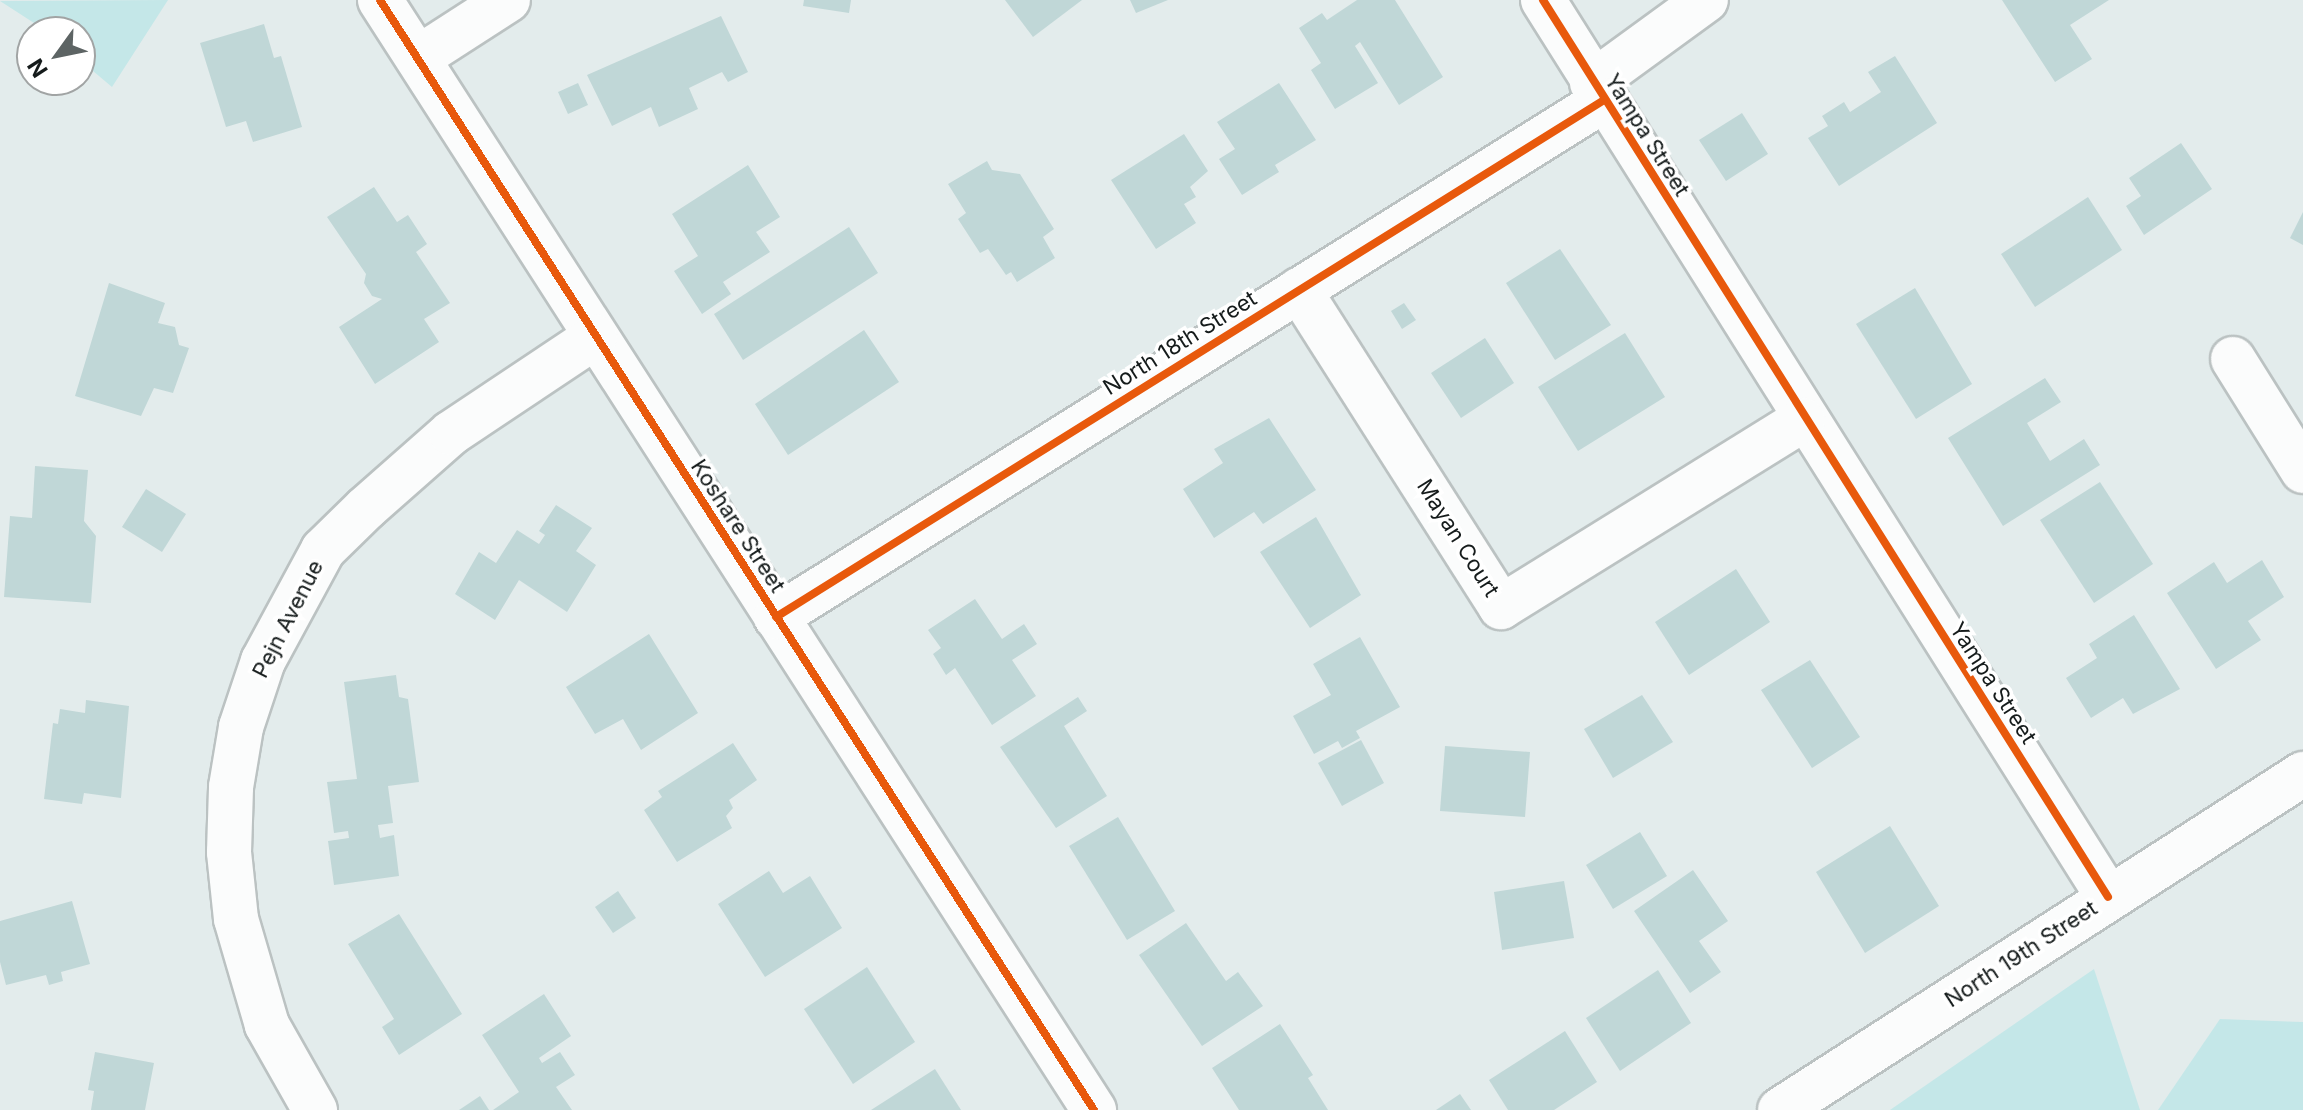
<!DOCTYPE html>
<style>
body{margin:0}
#map{position:relative;width:2303px;height:1110px;overflow:hidden;background:#e3ecec;font-family:Inter,sans-serif}
div>[style]{position:absolute}
.green>*{inset:0;background:#c4e7e8}
.building>*{inset:0;background:#c0d7d7}
.roads{filter:drop-shadow(2px 0 #bbc2c2) drop-shadow(-2px 0 #bbc2c2) drop-shadow(0 2px #bbc2c2) drop-shadow(0 -2px #bbc2c2)}
.minor>*{height:44px;margin:-22px;padding:0 22px;transform-origin:22px;border-radius:22px;background:#fbfcfc}
.tertiary>*{height:44px;margin:-22px;padding:0 22px;transform-origin:22px;border-radius:22px;background:#fbfcfc}
.cycleway>*{height:8px;margin:-4px;padding:0 4px;transform-origin:4px;border-radius:4px;background:#e8590c}
span{translate:-50% -50%;white-space:nowrap;text-align:center;line-height:1.15;-webkit-text-stroke:7px #fff;paint-order:stroke}
.street-label{font-size:22px;color:#151b1b}
.north{position:absolute;left:16px;top:16px;width:80px;height:80px;box-sizing:border-box;background:#fff;border:2px solid #a1a4a4;border-radius:50%;rotate:237deg;font-size:22px;font-weight:700;line-height:32px;text-align:center;color:#151b1b}
.north::after{content:'';display:block;margin:auto;width:28px;height:36px;background:#5d6464;clip-path:polygon(50% 0,100% 100%,50% 72%,0 100%)}
</style>
<div id="map">
<div class="green">
<i style="clip-path:polygon(168px 0,112px 87px,80px 60px,80px 32px,48px 32px,0 1px)"></i>
<i style="clip-path:polygon(2094px 969px,2140px 1110px,1890px 1110px)"></i>
<i style="clip-path:polygon(2220px 1019px,2303px 1022px,2303px 1110px,2158px 1110px)"></i>
</div>
<div class="building">
<i style="clip-path:polygon(804px 0,851px 0,849px 13px,803px 6px)"></i>
<i style="clip-path:polygon(1005px 0,1082px 0,1033px 37px)"></i>
<i style="clip-path:polygon(1130px 0,1168px 0,1136px 13px)"></i>
<i style="clip-path:polygon(1357px 0,1395px 0,1443px 77px,1399px 105px,1360px 42px,1355px 46px,1378px 83px,1335px 109px,1311px 70px,1321px 63px,1299px 28px,1322px 13px,1327px 20px)"></i>
<i style="clip-path:polygon(2002px 0,2109px 0,2070px 25px,2092px 59px,2055px 82px)"></i>
<i style="clip-path:polygon(721px 16px,748px 72px,728px 82px,722px 72px,689px 88px,698px 109px,659px 127px,651px 107px,612px 126px,587px 75px)"></i>
<i style="clip-path:polygon(264px 24px,274px 58px,281px 56px,302px 127px,253px 142px,246px 121px,226px 127px,200px 43px)"></i>
<i style="clip-path:polygon(1895px 56px,1937px 123px,1839px 186px,1808px 138px,1828px 126px,1822px 116px,1844px 102px,1850px 112px,1881px 92px,1868px 72px)"></i>
<i style="clip-path:polygon(578px 83px,588px 105px,568px 114px,558px 92px)"></i>
<i style="clip-path:polygon(1279px 83px,1316px 140px,1275px 165px,1279px 172px,1242px 195px,1219px 159px,1235px 149px,1217px 122px)"></i>
<i style="clip-path:polygon(1742px 113px,1768px 154px,1726px 181px,1699px 140px)"></i>
<i style="clip-path:polygon(1184px 134px,1208px 171px,1190px 187px,1196px 197px,1184px 204px,1196px 223px,1156px 249px,1111px 180px)"></i>
<i style="clip-path:polygon(2181px 143px,2212px 189px,2144px 235px,2126px 206px,2141px 196px,2129px 178px)"></i>
<i style="clip-path:polygon(987px 161px,992px 170px,1020px 174px,1054px 229px,1043px 237px,1055px 258px,1017px 282px,1011px 272px,1006px 275px,988px 249px,980px 253px,958px 219px,966px 213px,948px 184px)"></i>
<i style="clip-path:polygon(748px 165px,780px 217px,756px 232px,770px 252px,723px 282px,731px 294px,702px 314px,674px 271px,698px 256px,672px 214px)"></i>
<i style="clip-path:polygon(374px 187px,397px 222px,408px 215px,427px 244px,416px 252px,450px 303px,424px 319px,439px 342px,375px 384px,339px 327px,382px 299px,372px 296px,364px 283px,366px 274px,327px 217px)"></i>
<i style="clip-path:polygon(2088px 197px,2122px 250px,2035px 307px,2001px 254px)"></i>
<i style="clip-path:polygon(2303px 212px,2303px 245px,2290px 238px)"></i>
<i style="clip-path:polygon(849px 227px,878px 273px,743px 360px,714px 314px)"></i>
<i style="clip-path:polygon(1560px 249px,1611px 325px,1555px 360px,1506px 283px)"></i>
<i style="clip-path:polygon(109px 283px,165px 303px,158px 323px,175px 327px,179px 345px,189px 348px,173px 393px,154px 388px,141px 416px,75px 396px)"></i>
<i style="clip-path:polygon(1915px 288px,1972px 384px,1916px 419px,1856px 324px)"></i>
<i style="clip-path:polygon(1404px 303px,1416px 320px,1402px 329px,1391px 311px)"></i>
<i style="clip-path:polygon(864px 330px,899px 382px,788px 455px,755px 404px)"></i>
<i style="clip-path:polygon(1625px 333px,1665px 397px,1578px 451px,1538px 387px)"></i>
<i style="clip-path:polygon(1485px 338px,1514px 383px,1461px 418px,1431px 373px)"></i>
<i style="clip-path:polygon(2045px 378px,2061px 402px,2027px 423px,2050px 461px,2084px 439px,2100px 465px,2003px 526px,1948px 438px)"></i>
<i style="clip-path:polygon(1269px 418px,1316px 490px,1263px 524px,1254px 512px,1214px 538px,1183px 489px,1223px 463px,1214px 449px)"></i>
<i style="clip-path:polygon(35px 466px,88px 470px,84px 521px,96px 536px,91px 603px,4px 597px,10px 516px,32px 518px)"></i>
<i style="clip-path:polygon(2100px 482px,2153px 564px,2094px 603px,2040px 520px)"></i>
<i style="clip-path:polygon(146px 489px,186px 514px,162px 552px,122px 527px)"></i>
<i style="clip-path:polygon(556px 505px,592px 528px,576px 551px,596px 565px,567px 612px,519px 580px,495px 620px,455px 594px,479px 552px,496px 563px,517px 530px,539px 544px,545px 535px,539px 531px)"></i>
<i style="clip-path:polygon(1316px 517px,1361px 595px,1310px 628px,1260px 552px)"></i>
<i style="clip-path:polygon(2262px 560px,2284px 597px,2248px 621px,2261px 640px,2216px 669px,2167px 593px,2214px 562px,2227px 583px)"></i>
<i style="clip-path:polygon(1736px 569px,1770px 622px,1689px 675px,1655px 622px)"></i>
<i style="clip-path:polygon(975px 599px,1002px 639px,1024px 624px,1037px 644px,1012px 660px,1036px 696px,992px 725px,955px 668px,946px 675px,933px 654px,941px 648px,928px 630px)"></i>
<i style="clip-path:polygon(2134px 615px,2180px 689px,2133px 714px,2123px 698px,2091px 718px,2066px 678px,2097px 658px,2089px 644px)"></i>
<i style="clip-path:polygon(649px 634px,698px 713px,641px 750px,623px 719px,595px 734px,566px 687px)"></i>
<i style="clip-path:polygon(1360px 637px,1400px 707px,1356px 731px,1360px 738px,1342px 748px,1338px 741px,1314px 754px,1293px 716px,1331px 695px,1313px 664px)"></i>
<i style="clip-path:polygon(1810px 660px,1860px 737px,1812px 768px,1761px 690px)"></i>
<i style="clip-path:polygon(396px 675px,399px 697px,408px 699px,419px 782px,388px 786px,393px 823px,378px 825px,380px 838px,394px 835px,399px 876px,334px 885px,328px 841px,349px 838px,348px 831px,334px 833px,327px 782px,357px 779px,344px 682px)"></i>
<i style="clip-path:polygon(1642px 695px,1673px 742px,1613px 778px,1584px 729px)"></i>
<i style="clip-path:polygon(1078px 697px,1087px 711px,1064px 726px,1107px 796px,1056px 828px,1000px 747px)"></i>
<i style="clip-path:polygon(86px 700px,129px 706px,121px 798px,84px 793px,82px 804px,44px 799px,53px 723px,58px 724px,60px 709px,85px 713px)"></i>
<i style="clip-path:polygon(1361px 740px,1384px 783px,1342px 806px,1318px 763px)"></i>
<i style="clip-path:polygon(733px 743px,757px 780px,729px 800px,733px 808px,726px 816px,732px 828px,677px 862px,644px 810px,662px 797px,658px 791px)"></i>
<i style="clip-path:polygon(1445px 746px,1530px 752px,1525px 817px,1440px 811px)"></i>
<i style="clip-path:polygon(1118px 817px,1175px 911px,1127px 940px,1069px 846px)"></i>
<i style="clip-path:polygon(1890px 826px,1939px 906px,1865px 953px,1816px 872px)"></i>
<i style="clip-path:polygon(1640px 832px,1667px 876px,1613px 909px,1586px 865px)"></i>
<i style="clip-path:polygon(1693px 870px,1728px 921px,1699px 941px,1721px 972px,1690px 993px,1634px 911px)"></i>
<i style="clip-path:polygon(769px 871px,783px 893px,810px 876px,842px 928px,765px 977px,718px 904px)"></i>
<i style="clip-path:polygon(1564px 881px,1574px 938px,1502px 950px,1494px 892px)"></i>
<i style="clip-path:polygon(618px 891px,636px 918px,613px 933px,595px 907px)"></i>
<i style="clip-path:polygon(72px 901px,90px 964px,61px 972px,63px 981px,49px 985px,46px 975px,6px 985px,0 962px,0 921px)"></i>
<i style="clip-path:polygon(399px 914px,462px 1014px,399px 1055px,382px 1027px,394px 1019px,348px 944px)"></i>
<i style="clip-path:polygon(1186px 923px,1226px 981px,1238px 972px,1263px 1006px,1202px 1046px,1139px 955px)"></i>
<i style="clip-path:polygon(867px 967px,915px 1042px,853px 1084px,804px 1009px)"></i>
<i style="clip-path:polygon(1658px 970px,1691px 1023px,1620px 1071px,1586px 1018px)"></i>
<i style="clip-path:polygon(544px 994px,571px 1036px,539px 1058px,542px 1063px,560px 1052px,575px 1075px,556px 1087px,572px 1110px,493px 1110px,519px 1092px,482px 1035px)"></i>
<i style="clip-path:polygon(1280px 1024px,1313px 1075px,1308px 1078px,1328px 1110px,1239px 1110px,1212px 1068px)"></i>
<i style="clip-path:polygon(1565px 1031px,1597px 1082px,1554px 1110px,1508px 1110px,1489px 1080px)"></i>
<i style="clip-path:polygon(95px 1052px,154px 1063px,145px 1110px,91px 1110px,94px 1091px,88px 1090px)"></i>
<i style="clip-path:polygon(935px 1069px,961px 1110px,871px 1110px)"></i>
<i style="clip-path:polygon(1460px 1094px,1471px 1110px,1436px 1110px)"></i>
<i style="clip-path:polygon(480px 1096px,489px 1110px,459px 1110px)"></i>
</div>
<div class="roads">
<div class="minor">
<i style="left:380px;top:0;width:1320px;rotate:57.25deg"></i>
<i style="left:1543px;top:0;width:1060px;rotate:57.79deg"></i>
<i style="left:418px;top:58px;width:107px;rotate:-32.8deg"></i>
<i style="left:1592px;top:83px;width:141px;rotate:-36.1deg"></i>
<i style="left:1299px;top:290px;width:376px;rotate:57.5deg"></i>
<i style="left:1501px;top:607px;width:355px;rotate:-31.8deg"></i>
<i style="left:2233px;top:359px;width:132px;rotate:58deg"></i>
<i style="left:776px;top:617px;width:976px;rotate:-31.98deg"></i>
<i style="left:315px;top:1110px;width:98px;rotate:-119.5deg"></i>
<i style="left:267px;top:1025px;width:110px;rotate:-106.3deg"></i>
<i style="left:236px;top:919px;width:67px;rotate:-96deg"></i>
<i style="left:229px;top:852px;width:65px;rotate:-88.2deg"></i>
<i style="left:231px;top:787px;width:61px;rotate:-80.5deg"></i>
<i style="left:241px;top:727px;width:70px;rotate:-71.6deg"></i>
<i style="left:263px;top:661px;width:126px;rotate:-61.6deg"></i>
<i style="left:323px;top:550px;width:60px;rotate:-44.3deg"></i>
<i style="left:366px;top:508px;width:113px;rotate:-41.4deg"></i>
<i style="left:451px;top:433px;width:173px;rotate:-33.7deg"></i>
</div>
<div class="tertiary">
<i style="left:1780px;top:1110px;width:622px;rotate:-32.72deg"></i>
</div>
</div>
<div class="cycleway">
<i style="left:380px;top:0;width:1320px;rotate:57.25deg"></i>
<i style="left:1543px;top:0;width:1060px;rotate:57.79deg"></i>
<i style="left:776px;top:617px;width:976px;rotate:-31.98deg"></i>
</div>
<div class="street-label">
<span style="left:1647px;top:135px;rotate:58deg">Yampa Street</span>
<span style="left:1180px;top:343px;rotate:-32deg">North 18th Street</span>
<span style="left:738px;top:526px;rotate:57deg">Koshare Street</span>
<span style="left:1458px;top:538px;rotate:58deg">Mayan Court</span>
<span style="left:288px;top:619px;rotate:-63deg">Pejn Avenue</span>
<span style="left:1993px;top:683px;rotate:57deg">Yampa Street</span>
<span style="left:2021px;top:954px;rotate:-33deg">North 19th Street</span>
</div>
<div class="north">N</div>
</div>
